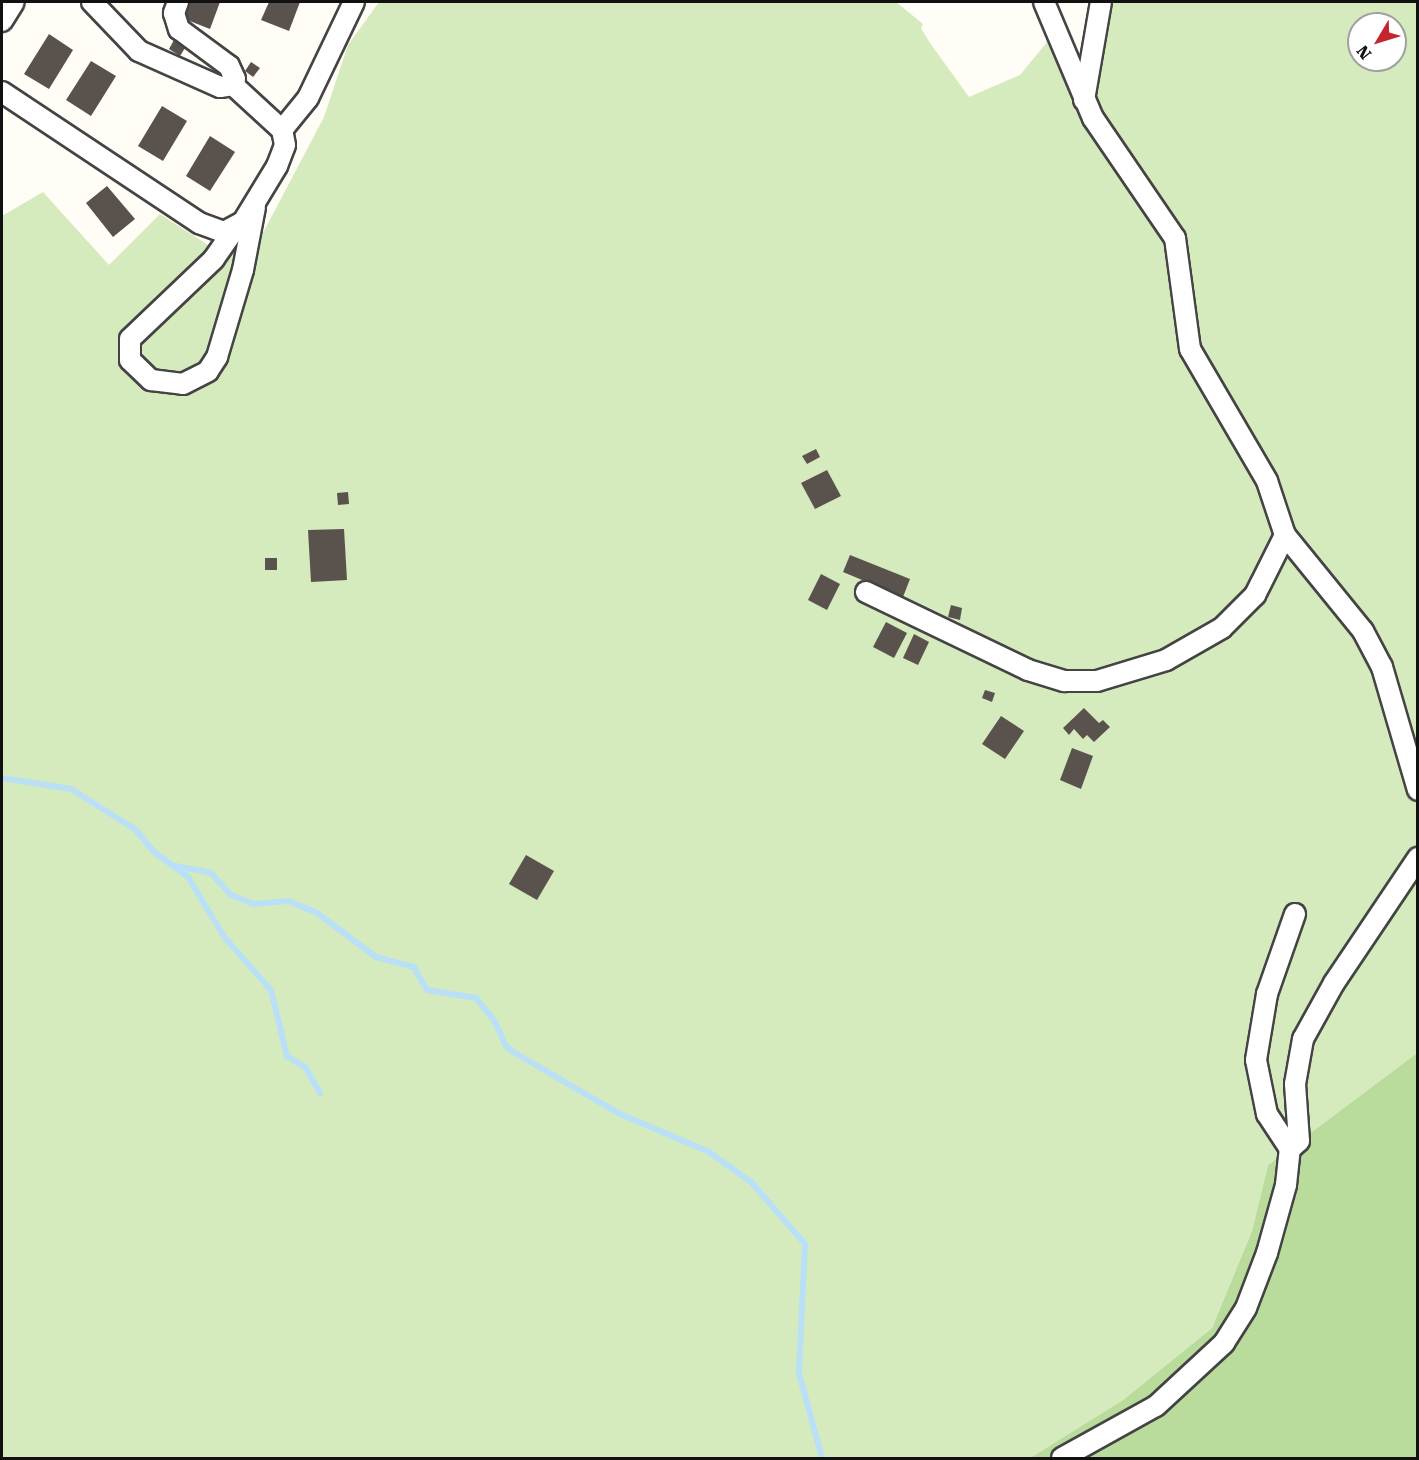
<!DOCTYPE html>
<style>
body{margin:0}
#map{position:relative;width:1419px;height:1460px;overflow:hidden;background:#fffdf5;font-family:"Roboto Serif",serif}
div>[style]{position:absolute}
.green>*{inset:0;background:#d5ebbd}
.forest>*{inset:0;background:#b9dc9c}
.stream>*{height:6px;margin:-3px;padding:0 3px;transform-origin:3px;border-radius:3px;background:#b9e0f7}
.building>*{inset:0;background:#5a524d}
.roads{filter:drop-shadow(2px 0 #444) drop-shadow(-2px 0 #444) drop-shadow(0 2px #444) drop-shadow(0 -2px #444)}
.minor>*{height:20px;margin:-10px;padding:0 10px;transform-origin:10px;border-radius:10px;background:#fff}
span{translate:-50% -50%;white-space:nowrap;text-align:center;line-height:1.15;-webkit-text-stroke:6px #fff;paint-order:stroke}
.frame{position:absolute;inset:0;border:3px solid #111;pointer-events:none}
.north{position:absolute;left:1347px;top:12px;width:60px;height:60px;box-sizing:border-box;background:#fff;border:2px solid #a0a0a0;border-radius:50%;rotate:232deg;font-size:16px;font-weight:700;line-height:24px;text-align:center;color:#111}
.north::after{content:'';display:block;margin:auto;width:21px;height:27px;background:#c4262e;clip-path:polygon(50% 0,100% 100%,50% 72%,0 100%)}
</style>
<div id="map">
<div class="green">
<i style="clip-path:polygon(evenodd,379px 2px,896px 2px,923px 24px,921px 28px,930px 43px,969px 97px,1020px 75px,1048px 41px,1079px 115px,1098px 91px,1109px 2px,1417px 2px,1417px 1053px,1268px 1165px,1252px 1231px,1212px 1328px,1123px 1400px,1030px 1458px,2px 1458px,2px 216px,43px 192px,109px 265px,160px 214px,208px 245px,236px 251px,264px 231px,324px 117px,348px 45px,379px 2px,1359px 24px,1395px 24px,1395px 60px,1359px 60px,1359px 24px)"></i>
</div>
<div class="forest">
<i style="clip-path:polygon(1417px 1053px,1417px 1458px,1030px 1458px,1123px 1400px,1212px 1328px,1252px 1231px,1268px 1165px)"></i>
</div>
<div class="stream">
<i style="left:2px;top:778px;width:70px;rotate:9.1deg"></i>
<i style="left:71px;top:789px;width:77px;rotate:32.2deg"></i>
<i style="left:136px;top:830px;width:27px;rotate:51deg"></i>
<i style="left:153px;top:851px;width:44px;rotate:36.6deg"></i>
<i style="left:188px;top:877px;width:71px;rotate:58.8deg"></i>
<i style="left:225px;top:938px;width:69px;rotate:48.5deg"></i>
<i style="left:271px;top:990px;width:68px;rotate:76.4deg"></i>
<i style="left:287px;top:1056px;width:22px;rotate:32deg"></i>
<i style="left:306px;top:1068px;width:29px;rotate:61deg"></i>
<i style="left:176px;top:866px;width:36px;rotate:11deg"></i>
<i style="left:211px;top:873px;width:30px;rotate:48deg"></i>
<i style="left:231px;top:895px;width:24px;rotate:22deg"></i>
<i style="left:253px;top:904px;width:35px;rotate:-5deg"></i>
<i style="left:288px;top:901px;width:31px;rotate:22deg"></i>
<i style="left:317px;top:913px;width:74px;rotate:36.7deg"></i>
<i style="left:376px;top:957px;width:39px;rotate:15deg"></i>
<i style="left:414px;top:967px;width:26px;rotate:61deg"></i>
<i style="left:427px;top:990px;width:50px;rotate:9.3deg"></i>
<i style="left:476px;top:998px;width:28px;rotate:51deg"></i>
<i style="left:494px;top:1020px;width:29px;rotate:65deg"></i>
<i style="left:506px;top:1046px;width:11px;rotate:38deg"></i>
<i style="left:515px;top:1053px;width:121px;rotate:30.2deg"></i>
<i style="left:620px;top:1114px;width:97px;rotate:23.1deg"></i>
<i style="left:709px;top:1152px;width:52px;rotate:35.5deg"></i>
<i style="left:751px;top:1182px;width:82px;rotate:48.9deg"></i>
<i style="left:805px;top:1244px;width:129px;rotate:92.7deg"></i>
<i style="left:799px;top:1373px;width:88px;rotate:74.9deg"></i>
</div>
<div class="building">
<i style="clip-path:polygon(189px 2px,220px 2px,210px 29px,182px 18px)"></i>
<i style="clip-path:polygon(269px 2px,300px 2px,289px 31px,261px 20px)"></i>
<i style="clip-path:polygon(49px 34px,73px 50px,49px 89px,24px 74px)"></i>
<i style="clip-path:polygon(174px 40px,185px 48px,180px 56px,169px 49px)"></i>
<i style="clip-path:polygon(91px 61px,116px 76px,91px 116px,66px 100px)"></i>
<i style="clip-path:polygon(251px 62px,260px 68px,253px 77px,245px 71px)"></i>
<i style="clip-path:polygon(162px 106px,187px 121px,163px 161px,138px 146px)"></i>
<i style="clip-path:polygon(210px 136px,235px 152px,210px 191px,186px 176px)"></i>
<i style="clip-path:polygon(107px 186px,135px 219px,113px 237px,86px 203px)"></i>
<i style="clip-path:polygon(816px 449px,820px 457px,807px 464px,802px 456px)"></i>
<i style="clip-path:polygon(827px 470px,841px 496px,815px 509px,801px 483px)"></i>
<i style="clip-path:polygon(348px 492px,349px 504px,338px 505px,337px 493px)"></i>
<i style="clip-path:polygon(344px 529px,347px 580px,311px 582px,308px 530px)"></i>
<i style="clip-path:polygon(850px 555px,910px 579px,903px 597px,843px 572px)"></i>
<i style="clip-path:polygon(265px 558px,277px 558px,277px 570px,265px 570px)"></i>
<i style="clip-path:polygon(821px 574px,840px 584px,827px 610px,808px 600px)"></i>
<i style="clip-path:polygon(951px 605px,962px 608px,960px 620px,948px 617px)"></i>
<i style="clip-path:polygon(886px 622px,907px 633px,894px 658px,873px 647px)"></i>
<i style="clip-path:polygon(914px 634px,929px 642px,918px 665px,903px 658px)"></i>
<i style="clip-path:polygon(985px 690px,995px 693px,992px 702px,982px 698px)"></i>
<i style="clip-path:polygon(1084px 708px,1099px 723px,1103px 720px,1110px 727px,1094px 742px,1087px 735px,1083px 739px,1074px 729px,1069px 735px,1063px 728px)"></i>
<i style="clip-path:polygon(1001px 716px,1024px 731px,1005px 759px,982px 744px)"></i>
<i style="clip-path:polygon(1072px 748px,1093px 756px,1081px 789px,1060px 780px)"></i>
<i style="clip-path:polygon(526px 855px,554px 871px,537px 900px,509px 884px)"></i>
</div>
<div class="roads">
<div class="minor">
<i style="left:178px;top:2px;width:12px;rotate:110deg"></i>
<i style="left:174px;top:13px;width:17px;rotate:73deg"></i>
<i style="left:179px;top:29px;width:62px;rotate:36.5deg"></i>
<i style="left:229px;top:66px;width:14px;rotate:65deg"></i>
<i style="left:235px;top:79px;width:6px;rotate:108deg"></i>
<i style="left:1044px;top:2px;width:126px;rotate:67.1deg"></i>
<i style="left:1093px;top:118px;width:145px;rotate:55.7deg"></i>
<i style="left:1175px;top:238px;width:112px;rotate:82.3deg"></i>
<i style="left:1190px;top:349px;width:153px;rotate:59.7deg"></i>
<i style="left:1267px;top:481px;width:57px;rotate:71.6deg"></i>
<i style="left:1285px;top:535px;width:124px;rotate:50.9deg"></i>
<i style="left:1363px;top:631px;width:41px;rotate:62.2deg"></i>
<i style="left:1382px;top:667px;width:128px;rotate:73.7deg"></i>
<i style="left:2px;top:21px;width:22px;rotate:-58deg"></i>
<i style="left:2px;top:92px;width:237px;rotate:33.6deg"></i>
<i style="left:199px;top:223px;width:27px;rotate:20deg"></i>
<i style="left:224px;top:232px;width:21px;rotate:-28deg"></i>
<i style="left:243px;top:222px;width:66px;rotate:-58.7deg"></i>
<i style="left:277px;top:166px;width:22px;rotate:-69deg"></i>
<i style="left:285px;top:145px;width:15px;rotate:-101deg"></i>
<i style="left:282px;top:130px;width:67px;rotate:-137.4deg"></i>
<i style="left:233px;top:85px;width:13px;rotate:171deg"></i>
<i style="left:220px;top:87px;width:89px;rotate:-156deg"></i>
<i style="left:139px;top:51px;width:68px;rotate:-133.8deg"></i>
<i style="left:1084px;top:100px;width:99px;rotate:-80.2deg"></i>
<i style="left:282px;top:130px;width:41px;rotate:-50.9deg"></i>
<i style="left:308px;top:98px;width:106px;rotate:-64.4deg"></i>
<i style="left:234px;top:230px;width:35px;rotate:125deg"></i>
<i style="left:214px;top:259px;width:116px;rotate:136.4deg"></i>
<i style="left:130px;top:339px;width:21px;rotate:90deg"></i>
<i style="left:130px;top:360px;width:29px;rotate:44deg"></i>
<i style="left:151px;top:380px;width:32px;rotate:7deg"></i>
<i style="left:183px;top:384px;width:28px;rotate:-27deg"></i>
<i style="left:208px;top:371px;width:17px;rotate:-57deg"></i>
<i style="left:217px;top:357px;width:91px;rotate:-73.4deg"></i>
<i style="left:243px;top:270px;width:64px;rotate:-79.2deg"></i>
<i style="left:866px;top:592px;width:180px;rotate:25.7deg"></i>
<i style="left:1028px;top:670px;width:38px;rotate:17deg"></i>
<i style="left:1064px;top:681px;width:33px"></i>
<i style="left:1097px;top:681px;width:72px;rotate:-16.9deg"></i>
<i style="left:1166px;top:660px;width:64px;rotate:-29.7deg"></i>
<i style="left:1222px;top:628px;width:47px;rotate:-45deg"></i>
<i style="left:1255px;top:595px;width:67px;rotate:-63.4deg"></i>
<i style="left:1295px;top:914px;width:85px;rotate:109.3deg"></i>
<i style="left:1267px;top:994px;width:67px;rotate:99.5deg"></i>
<i style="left:1256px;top:1060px;width:55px;rotate:78.5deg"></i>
<i style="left:1267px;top:1114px;width:42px;rotate:56.7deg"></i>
<i style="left:1290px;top:1149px;width:12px;rotate:-42deg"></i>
<i style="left:1299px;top:1141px;width:57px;rotate:-94deg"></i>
<i style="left:1295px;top:1084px;width:46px;rotate:-79.9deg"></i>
<i style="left:1303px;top:1039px;width:64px;rotate:-61deg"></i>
<i style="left:1334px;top:983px;width:151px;rotate:-56.1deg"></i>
<i style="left:1062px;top:1458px;width:107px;rotate:-29deg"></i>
<i style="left:1156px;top:1406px;width:93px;rotate:-42.8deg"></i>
<i style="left:1224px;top:1343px;width:41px;rotate:-57.8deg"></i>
<i style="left:1246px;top:1308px;width:59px;rotate:-69.1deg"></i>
<i style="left:1267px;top:1253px;width:71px;rotate:-74.4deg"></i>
<i style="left:1286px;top:1185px;width:36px;rotate:-84deg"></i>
</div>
</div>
<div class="frame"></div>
<div class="north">N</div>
</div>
